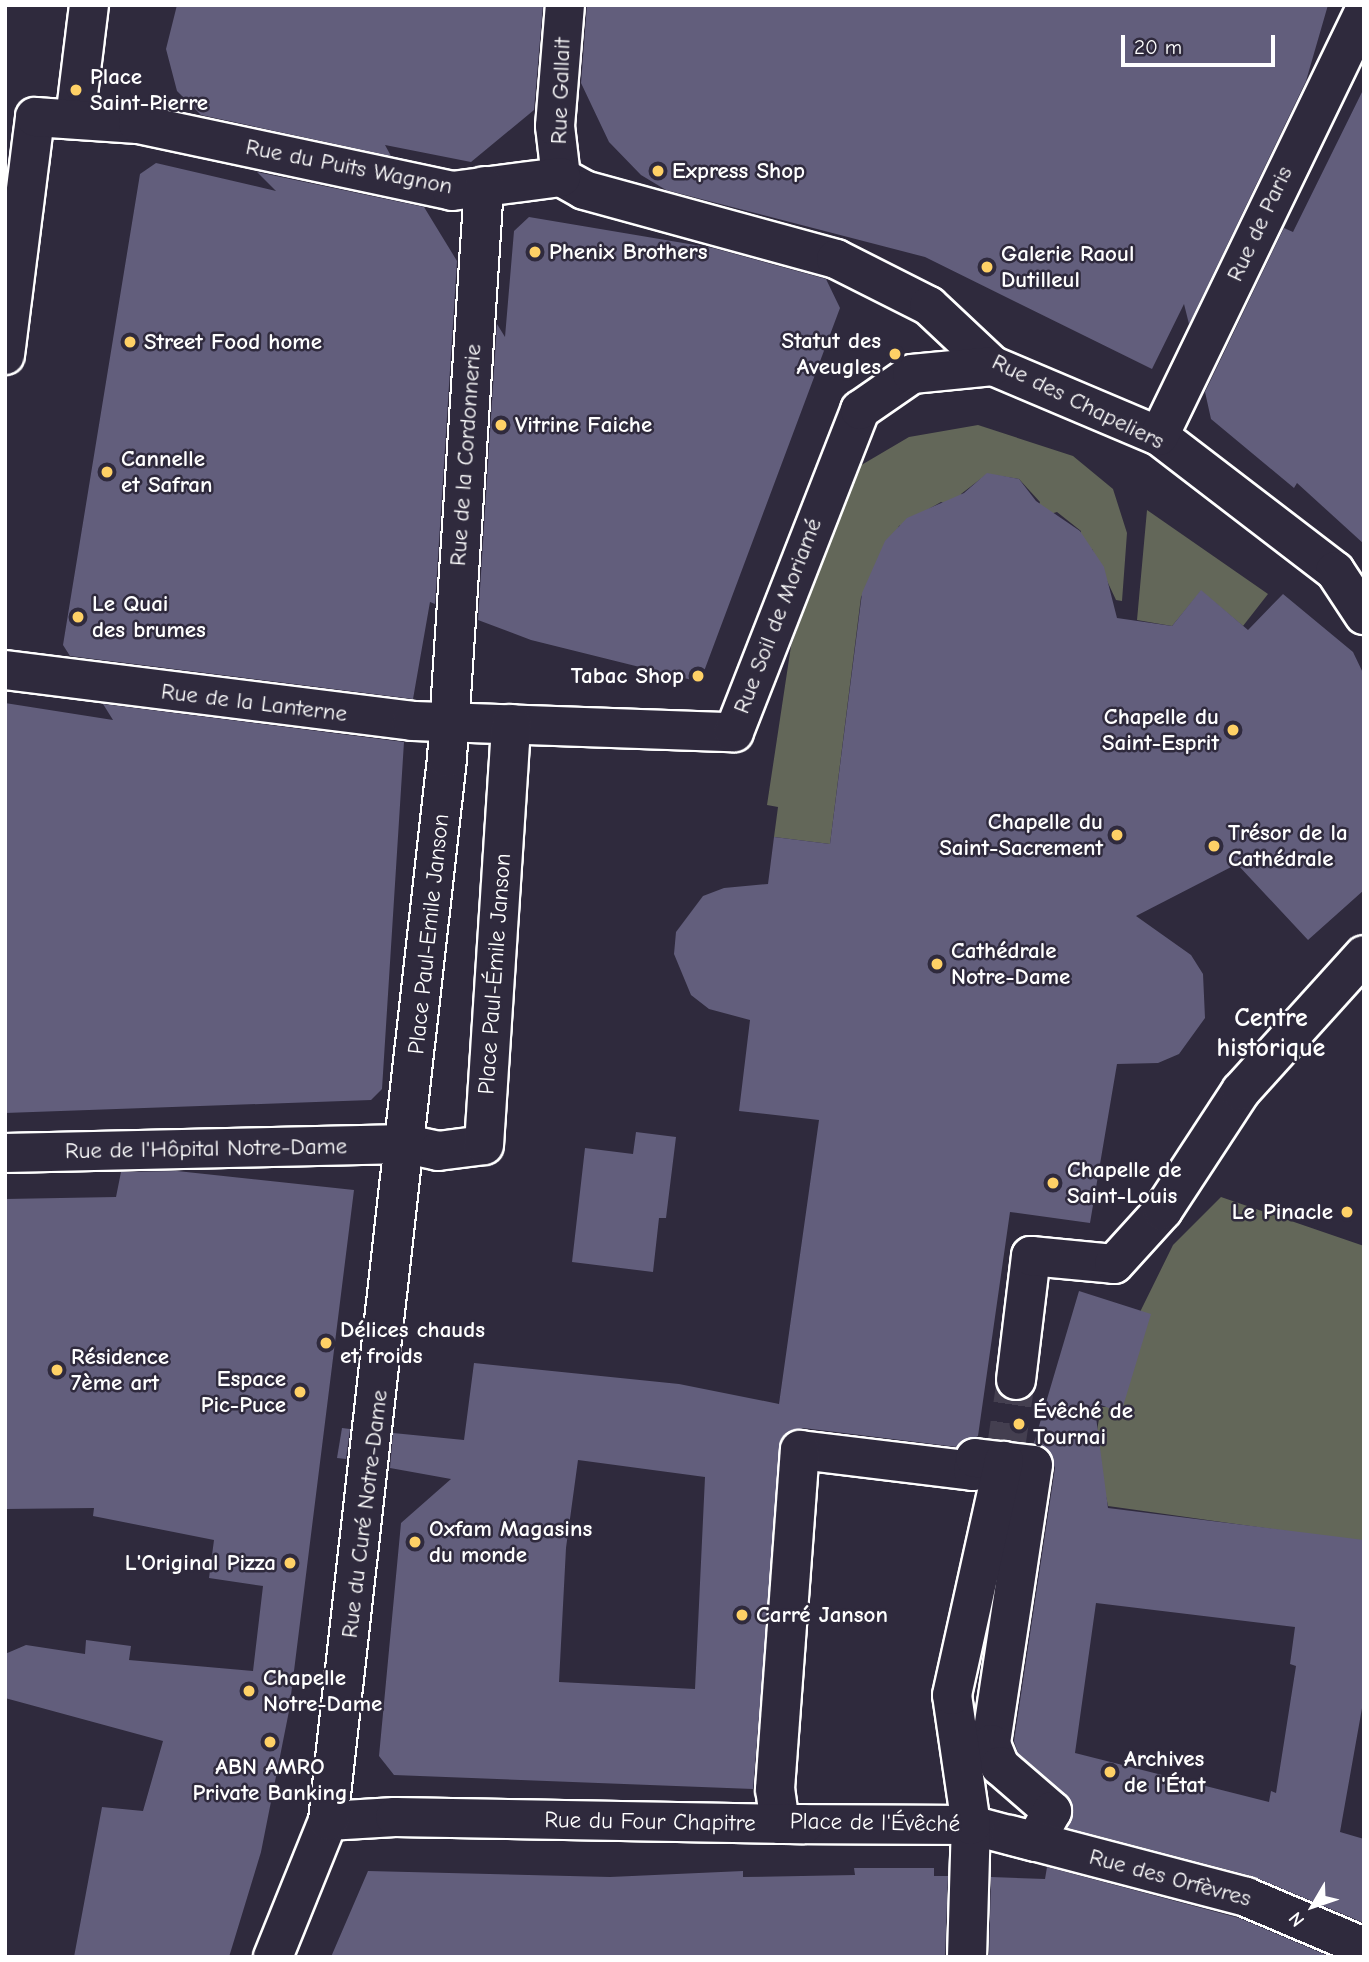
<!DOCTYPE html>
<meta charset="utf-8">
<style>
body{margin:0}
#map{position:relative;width:1369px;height:1962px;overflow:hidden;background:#2f2a3d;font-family:"Comic Neue",sans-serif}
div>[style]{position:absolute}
.green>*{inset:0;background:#636759}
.building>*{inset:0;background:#625e7c}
.minor-tunnel>*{height:38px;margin-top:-19px;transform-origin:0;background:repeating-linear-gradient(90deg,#443f50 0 38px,transparent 0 57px)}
.roads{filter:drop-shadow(2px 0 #fff) drop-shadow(-2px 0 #fff) drop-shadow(0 2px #fff) drop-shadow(0 -2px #fff)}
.minor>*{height:38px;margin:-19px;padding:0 19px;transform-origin:19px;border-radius:19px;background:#2f2a3d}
.dots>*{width:19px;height:19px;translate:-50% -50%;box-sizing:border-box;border:4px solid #2f2a3d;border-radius:50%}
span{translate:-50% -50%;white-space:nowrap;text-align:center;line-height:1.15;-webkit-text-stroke:5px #2f2a3d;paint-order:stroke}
.poi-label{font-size:23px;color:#fff;font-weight:700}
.left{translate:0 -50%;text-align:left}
.right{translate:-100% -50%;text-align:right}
.street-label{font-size:23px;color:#fff}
.quarter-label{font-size:26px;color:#fff;font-weight:700}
.frame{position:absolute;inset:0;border:7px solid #fff;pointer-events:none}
.north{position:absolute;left:1278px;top:1871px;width:70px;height:70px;-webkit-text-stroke:5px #2f2a3d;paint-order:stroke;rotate:231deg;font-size:19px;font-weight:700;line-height:28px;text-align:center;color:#fff}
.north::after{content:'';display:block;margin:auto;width:24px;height:32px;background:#fff;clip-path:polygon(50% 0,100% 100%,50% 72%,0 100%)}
.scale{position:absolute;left:1121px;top:35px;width:154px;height:32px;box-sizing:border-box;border:4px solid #fff;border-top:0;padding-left:9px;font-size:21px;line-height:24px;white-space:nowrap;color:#fff;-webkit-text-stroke:5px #2f2a3d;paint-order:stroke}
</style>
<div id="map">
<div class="green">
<i style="clip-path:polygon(978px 425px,1073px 456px,1113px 489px,1127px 533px,1122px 601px,1116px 600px,1092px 549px,1078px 558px,1081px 531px,1057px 512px,1034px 519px,1040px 502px,1019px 479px,987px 474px,961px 494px,964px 511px,941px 502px,899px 526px,861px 597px,830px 844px,774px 837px,778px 807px,767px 805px,791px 646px,858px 467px,909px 437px)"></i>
<i style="clip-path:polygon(1147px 510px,1268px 594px,1243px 626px,1201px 591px,1172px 626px,1137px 620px)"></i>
<i style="clip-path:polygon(1221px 1197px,1364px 1246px,1364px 1542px,1108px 1506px,1104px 1487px,1088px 1484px,1101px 1407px,1110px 1407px,1141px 1310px,1173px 1245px)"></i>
</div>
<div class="building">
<i style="clip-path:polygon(177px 5px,543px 5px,534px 110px,471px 162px,385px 145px,391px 156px,201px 115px,177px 91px,166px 49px)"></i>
<i style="clip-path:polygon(587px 5px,1328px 5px,1306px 81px,1189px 324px,1184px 304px,1152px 369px,925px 257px,666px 190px,641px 175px,609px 142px,581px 83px)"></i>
<i style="clip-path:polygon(1364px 88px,1364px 544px,1297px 483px,1294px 488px,1211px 419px,1205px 392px,1284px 228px,1293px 232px)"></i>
<i style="clip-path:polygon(156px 163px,276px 191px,257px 172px,424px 207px,457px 261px,435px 604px,430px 602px,413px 699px,70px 656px,63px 645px,140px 174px)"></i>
<i style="clip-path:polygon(529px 217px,713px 248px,826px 279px,840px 308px,700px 682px,531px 640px,478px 620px,497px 324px,505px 337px,514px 231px)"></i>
<i style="clip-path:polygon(evenodd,987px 473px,1019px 479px,1036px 501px,1080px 531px,1104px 567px,1117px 618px,1172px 626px,1201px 590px,1248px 630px,1283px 594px,1353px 652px,1364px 675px,1364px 890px,1308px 940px,1237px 864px,1136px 916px,1191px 955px,1203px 974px,1205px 1018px,1179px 1054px,1158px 1063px,1117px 1064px,1090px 1223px,1010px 1212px,978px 1436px,957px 1447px,803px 1428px,782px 1438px,753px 1789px,394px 1775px,379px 1756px,401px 1523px,451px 1479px,390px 1468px,393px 1433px,464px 1440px,474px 1363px,679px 1384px,779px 1404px,819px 1120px,739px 1111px,750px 1020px,709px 1009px,691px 995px,674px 954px,676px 932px,703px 896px,724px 888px,768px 884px,774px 837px,830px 844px,862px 593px,885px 541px,907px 518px,964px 493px,987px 473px,578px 1460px,705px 1477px,695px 1689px,559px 1682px,566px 1548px,578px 1460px)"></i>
<i style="clip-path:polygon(5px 703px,113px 720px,103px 704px,404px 742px,382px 1089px,371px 1100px,5px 1113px)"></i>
<i style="clip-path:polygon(636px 1132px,676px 1137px,666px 1218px,659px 1218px,653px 1272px,572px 1262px,585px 1148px,633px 1154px)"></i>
<i style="clip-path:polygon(177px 1171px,354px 1190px,289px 1711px,261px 1852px,229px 1957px,74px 1957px,102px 1807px,143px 1811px,163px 1741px,5px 1698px,5px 1654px,26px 1645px,85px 1654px,86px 1640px,131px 1646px,129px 1660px,253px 1671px,263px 1586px,209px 1578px,214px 1540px,93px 1516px,94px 1508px,5px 1509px,5px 1199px,116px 1197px,121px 1172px)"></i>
<i style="clip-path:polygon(evenodd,1079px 1291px,1151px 1314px,1121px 1413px,1094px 1402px,1108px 1508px,1364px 1540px,1364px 1697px,1340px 1832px,1364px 1839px,1364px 1923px,1252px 1876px,1068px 1828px,1072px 1802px,1018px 1753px,1014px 1741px,1055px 1468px,1047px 1448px,1034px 1443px,1079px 1291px,1096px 1603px,1295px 1627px,1290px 1664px,1296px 1666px,1276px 1793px,1271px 1791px,1269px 1802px,1075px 1753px,1096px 1603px)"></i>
<i style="clip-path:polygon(342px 1428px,350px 1429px,346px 1459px,337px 1458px)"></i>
<i style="clip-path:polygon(1047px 1867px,1239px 1918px,1331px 1957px,989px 1957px,991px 1877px,1045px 1879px)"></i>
<i style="clip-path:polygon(854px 1868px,934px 1868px,934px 1876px,948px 1876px,945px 1957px,331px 1957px,368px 1871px,610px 1877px,743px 1871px,743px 1877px,855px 1875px)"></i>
</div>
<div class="minor-tunnel">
<i style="left:1004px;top:1461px;width:82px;rotate:-81.6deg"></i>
</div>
<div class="roads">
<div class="minor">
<i style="left:75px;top:119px;width:115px;rotate:-83deg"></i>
<i style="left:561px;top:177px;width:26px;rotate:29deg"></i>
<i style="left:584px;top:190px;width:261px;rotate:15.3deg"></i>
<i style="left:836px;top:259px;width:104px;rotate:26.8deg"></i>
<i style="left:929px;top:306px;width:88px;rotate:43.2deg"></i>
<i style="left:993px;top:366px;width:180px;rotate:22.9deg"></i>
<i style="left:1159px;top:436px;width:222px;rotate:37.5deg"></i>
<i style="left:1335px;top:571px;width:53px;rotate:56.6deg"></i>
<i style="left:561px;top:177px;width:51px;rotate:-96.7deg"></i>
<i style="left:555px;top:126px;width:121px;rotate:-85.3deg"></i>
<i style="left:5px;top:355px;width:240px;rotate:-82.8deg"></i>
<i style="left:35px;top:117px;width:103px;rotate:3.9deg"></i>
<i style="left:138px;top:124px;width:321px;rotate:12deg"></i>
<i style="left:452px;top:191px;width:110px;rotate:-7.3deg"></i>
<i style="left:1159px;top:436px;width:471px;rotate:-64.2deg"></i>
<i style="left:5px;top:670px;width:410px;rotate:7.1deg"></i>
<i style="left:412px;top:721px;width:322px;rotate:2deg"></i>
<i style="left:734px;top:732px;width:346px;rotate:-68.6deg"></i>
<i style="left:860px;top:410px;width:63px;rotate:-34.7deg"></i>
<i style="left:912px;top:374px;width:81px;rotate:-5.6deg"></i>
<i style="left:5px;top:1153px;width:401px;rotate:-1.3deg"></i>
<i style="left:406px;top:1144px;width:33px;rotate:12deg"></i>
<i style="left:438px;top:1151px;width:46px;rotate:-7.4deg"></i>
<i style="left:484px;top:1145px;width:422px;rotate:-86.3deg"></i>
<i style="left:1016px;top:1380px;width:125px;rotate:-83.1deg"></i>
<i style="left:1031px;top:1256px;width:83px;rotate:5.5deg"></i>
<i style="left:1114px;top:1264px;width:73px;rotate:-47.8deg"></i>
<i style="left:1163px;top:1210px;width:142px;rotate:-56.8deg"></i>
<i style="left:1241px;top:1091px;width:183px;rotate:-47.9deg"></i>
<i style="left:800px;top:1450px;width:174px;rotate:6.9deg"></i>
<i style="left:973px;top:1471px;width:13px;rotate:-81deg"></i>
<i style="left:975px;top:1458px;width:58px;rotate:6.9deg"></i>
<i style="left:1033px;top:1465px;width:282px;rotate:98.6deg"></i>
<i style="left:991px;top:1744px;width:24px;rotate:68deg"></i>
<i style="left:1000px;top:1766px;width:69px;rotate:40.9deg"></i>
<i style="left:1052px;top:1811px;width:35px;rotate:119deg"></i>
<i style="left:1035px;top:1842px;width:66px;rotate:-165.1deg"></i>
<i style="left:971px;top:1825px;width:191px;rotate:-179.7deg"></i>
<i style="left:780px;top:1824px;width:35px;rotate:-98deg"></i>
<i style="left:775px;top:1789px;width:340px;rotate:-85.8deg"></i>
<i style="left:328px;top:1821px;width:67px;rotate:-3.4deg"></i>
<i style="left:395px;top:1817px;width:409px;rotate:1deg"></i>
<i style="left:1010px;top:1835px;width:244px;rotate:14.7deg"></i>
<i style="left:1246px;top:1897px;width:128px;rotate:23deg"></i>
<i style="left:273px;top:1957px;width:147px;rotate:-68deg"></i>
<i style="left:328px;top:1821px;width:1070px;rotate:-83.61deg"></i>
<i style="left:447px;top:758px;width:573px;rotate:-86.3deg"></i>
<i style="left:967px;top:1957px;width:132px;rotate:-88.3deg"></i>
<i style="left:971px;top:1825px;width:131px;rotate:-98.3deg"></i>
<i style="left:952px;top:1695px;width:240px;rotate:-77.5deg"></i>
</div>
</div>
<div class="dots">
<i style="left:76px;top:90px;background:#ffd166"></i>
<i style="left:658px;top:171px;background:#ffd166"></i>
<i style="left:535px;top:252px;background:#ffd166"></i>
<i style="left:987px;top:267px;background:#ffd166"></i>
<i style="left:130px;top:342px;background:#ffd166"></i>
<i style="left:895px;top:354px;background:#ffd166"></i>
<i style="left:501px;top:425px;background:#ffd166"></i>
<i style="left:107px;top:472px;background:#ffd166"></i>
<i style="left:78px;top:617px;background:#ffd166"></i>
<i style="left:698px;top:676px;background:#ffd166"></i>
<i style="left:1233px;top:730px;background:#ffd166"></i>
<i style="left:1117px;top:835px;background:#ffd166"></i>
<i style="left:1214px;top:846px;background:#ffd166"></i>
<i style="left:937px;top:964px;background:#ffd166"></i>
<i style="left:1053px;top:1183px;background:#ffd166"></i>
<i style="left:1347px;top:1212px;background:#ffd166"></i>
<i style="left:326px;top:1343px;background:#ffd166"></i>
<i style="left:57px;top:1370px;background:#ffd166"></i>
<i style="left:300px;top:1392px;background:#ffd166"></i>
<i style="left:1019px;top:1424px;background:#ffd166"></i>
<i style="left:415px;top:1542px;background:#ffd166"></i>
<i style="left:290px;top:1563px;background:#ffd166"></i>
<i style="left:742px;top:1615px;background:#ffd166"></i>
<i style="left:249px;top:1691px;background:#ffd166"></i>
<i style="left:270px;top:1742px;background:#ffd166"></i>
<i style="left:1110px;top:1772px;background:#ffd166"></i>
</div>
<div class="poi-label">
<span class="left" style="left:90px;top:90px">Place<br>Saint-Pierre</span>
<span class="left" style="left:672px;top:171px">Express Shop</span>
<span class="left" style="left:549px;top:252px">Phenix Brothers</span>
<span class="left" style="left:1001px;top:267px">Galerie Raoul<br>Dutilleul</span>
<span class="right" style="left:881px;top:354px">Statut des<br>Aveugles</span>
<span class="left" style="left:144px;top:342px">Street Food home</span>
<span class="left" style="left:515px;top:425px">Vitrine Faiche</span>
<span class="left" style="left:121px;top:472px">Cannelle<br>et Safran</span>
<span class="left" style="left:92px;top:617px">Le Quai<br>des brumes</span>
<span class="right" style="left:684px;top:676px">Tabac Shop</span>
<span class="right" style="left:1219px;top:730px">Chapelle du<br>Saint-Esprit</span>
<span class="right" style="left:1103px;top:835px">Chapelle du<br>Saint-Sacrement</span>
<span class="left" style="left:1228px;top:846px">Trésor de la<br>Cathédrale</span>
<span class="left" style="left:951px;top:964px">Cathédrale<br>Notre-Dame</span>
<span class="left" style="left:1067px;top:1183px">Chapelle de<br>Saint-Louis</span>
<span class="right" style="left:1333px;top:1212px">Le Pinacle</span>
<span class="left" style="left:340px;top:1343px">Délices chauds<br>et froids</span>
<span class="left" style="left:71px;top:1370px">Résidence<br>7ème art</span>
<span class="right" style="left:286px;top:1392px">Espace<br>Pic-Puce</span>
<span class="left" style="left:1033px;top:1424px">Évêché de<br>Tournai</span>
<span class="left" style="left:429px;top:1542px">Oxfam Magasins<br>du monde</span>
<span class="right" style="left:276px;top:1563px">L'Original Pizza</span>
<span class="left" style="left:756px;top:1615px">Carré Janson</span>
<span class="left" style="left:263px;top:1691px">Chapelle<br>Notre-Dame</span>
<span class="left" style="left:1124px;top:1772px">Archives<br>de l'État</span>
<span style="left:270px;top:1780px">ABN AMRO<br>Private Banking</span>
</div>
<div class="street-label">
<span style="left:561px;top:91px;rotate:-88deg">Rue Gallait</span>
<span style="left:349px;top:167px;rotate:11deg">Rue du Puits Wagnon</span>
<span style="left:1260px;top:224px;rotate:-65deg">Rue de Paris</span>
<span style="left:1078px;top:402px;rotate:26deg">Rue des Chapeliers</span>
<span style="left:466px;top:455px;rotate:-86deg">Rue de la Cordonnerie</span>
<span style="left:778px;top:616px;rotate:-69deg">Rue Soil de Moriamé</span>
<span style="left:254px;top:703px;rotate:7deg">Rue de la Lanterne</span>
<span style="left:429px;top:934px;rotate:-84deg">Place Paul-Emile Janson</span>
<span style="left:495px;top:974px;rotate:-86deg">Place Paul-Émile Janson</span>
<span style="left:206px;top:1149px;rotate:-1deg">Rue de l'Hôpital Notre-Dame</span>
<span style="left:365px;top:1514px;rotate:-83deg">Rue du Curé Notre-Dame</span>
<span style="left:650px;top:1822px;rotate:1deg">Rue du Four Chapitre</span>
<span style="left:875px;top:1823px;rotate:1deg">Place de l'Évêché</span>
<span style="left:1170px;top:1878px;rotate:15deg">Rue des Orfèvres</span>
</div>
<div class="quarter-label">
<span style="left:1271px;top:1034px">Centre<br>historique</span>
</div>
<div class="frame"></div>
<div class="north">N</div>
<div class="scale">20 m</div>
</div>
